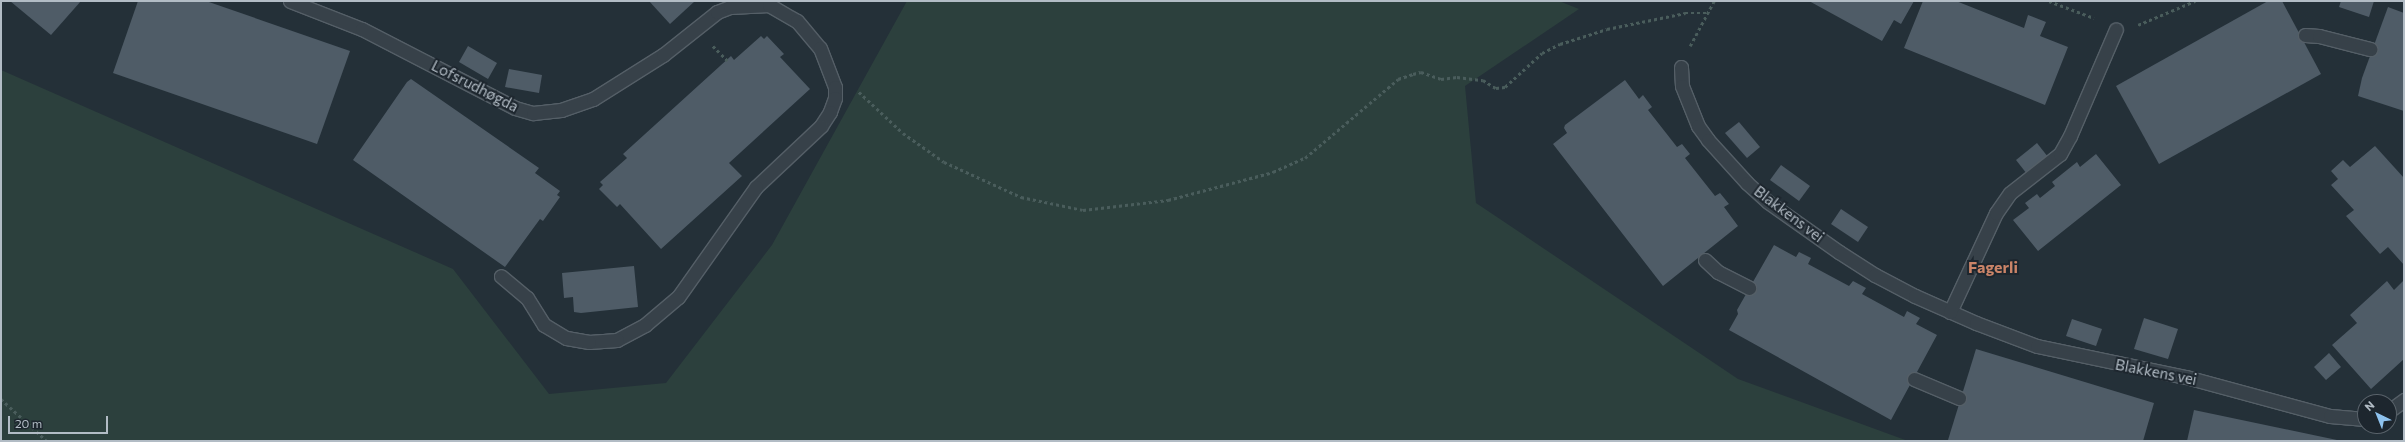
<!DOCTYPE html>
<meta charset="utf-8">
<style>
body{margin:0}
#map{position:relative;width:2405px;height:442px;overflow:hidden;background:#243038;font-family:Commissioner,sans-serif}
div>[style]{position:absolute}
.green>*{inset:0;background:#2c403d}
.building>*{inset:0;background:#4f5c67}
.path>*{height:2.5px;margin-top:-1.25px;transform-origin:0;background:repeating-linear-gradient(90deg,#4a5d5c 0 3px,transparent 0 6px)}
.roads{filter:drop-shadow(1px 0 #555f67) drop-shadow(-1px 0 #555f67) drop-shadow(0 1px #555f67) drop-shadow(0 -1px #555f67)}
.lane>*{height:13px;margin:-6.5px;padding:0 6.5px;transform-origin:6.5px;border-radius:6.5px;background:#374149}
span{translate:-50% -50%;white-space:nowrap;text-align:center;line-height:1.15;-webkit-text-stroke:4px #1d262e;paint-order:stroke}
.street-label{font-size:15px;color:#b2bcc5}
.neighbourhood-label{font-size:16px;color:#ca8468;font-weight:700}
.frame{position:absolute;inset:0;border:2px solid #b2bcc5;pointer-events:none}
.north{position:absolute;left:2357px;top:394px;width:40px;height:40px;box-sizing:border-box;background:#1d262e;border:1px solid #59626a;border-radius:50%;rotate:317deg;font-size:11px;font-weight:700;line-height:16px;text-align:center;color:#b2bcc5}
.north::after{content:'';display:block;margin:auto;width:14px;height:18px;background:#8ec2ee;clip-path:polygon(50% 0,100% 100%,50% 72%,0 100%)}
.scale{position:absolute;left:8px;top:416px;width:100px;height:18px;box-sizing:border-box;border:2px solid #b2bcc5;border-top:0;padding-left:5px;font-size:12px;line-height:14px;white-space:nowrap;color:#b2bcc5;-webkit-text-stroke:3px #1d262e;paint-order:stroke}
</style>
<div id="map">
<div class="green">
<i style="clip-path:polygon(907px 1px,1559px 1px,1579px 9px,1465px 86px,1476px 203px,1738px 379px,1908px 441px,1px 441px,1px 70px,453px 269px,549px 394px,666px 383px,772px 245px)"></i>
</div>
<div class="building">
<i style="clip-path:polygon(10px 1px,81px 1px,51px 35px)"></i>
<i style="clip-path:polygon(138px 1px,206px 1px,350px 51px,317px 144px,113px 73px)"></i>
<i style="clip-path:polygon(649px 1px,695px 1px,670px 24px)"></i>
<i style="clip-path:polygon(1809px 1px,1914px 1px,1901px 24px,1894px 20px,1882px 41px)"></i>
<i style="clip-path:polygon(1923px 1px,1956px 1px,2024px 28px,2028px 15px,2046px 22px,2040px 36px,2068px 47px,2045px 105px,1904px 48px)"></i>
<i style="clip-path:polygon(2268px 1px,2282px 1px,2321px 74px,2159px 164px,2116px 86px)"></i>
<i style="clip-path:polygon(2341px 1px,2374px 1px,2369px 17px,2339px 7px)"></i>
<i style="clip-path:polygon(2388px 7px,2404px 13px,2404px 111px,2358px 96px,2362px 78px)"></i>
<i style="clip-path:polygon(761px 36px,764px 39px,767px 36px,784px 54px,780px 57px,810px 89px,729px 163px,742px 176px,661px 249px,620px 204px,617px 207px,599px 189px,603px 185px,600px 182px,627px 158px,623px 154px,731px 56px,734px 60px)"></i>
<i style="clip-path:polygon(468px 46px,497px 63px,488px 79px,459px 62px)"></i>
<i style="clip-path:polygon(509px 69px,542px 75px,539px 93px,505px 87px)"></i>
<i style="clip-path:polygon(411px 79px,539px 168px,535px 173px,560px 191px,557px 195px,560px 197px,543px 221px,540px 219px,505px 267px,353px 160px,407px 82px)"></i>
<i style="clip-path:polygon(1625px 80px,1639px 99px,1643px 95px,1652px 107px,1648px 110px,1677px 147px,1682px 144px,1690px 154px,1685px 158px,1715px 196px,1720px 193px,1729px 204px,1724px 207px,1738px 226px,1663px 286px,1553px 144px,1567px 133px,1564px 128px,1565px 125px)"></i>
<i style="clip-path:polygon(1739px 122px,1760px 147px,1747px 158px,1725px 133px)"></i>
<i style="clip-path:polygon(2037px 143px,2048px 157px,2027px 174px,2016px 160px)"></i>
<i style="clip-path:polygon(2375px 146px,2404px 178px,2404px 265px,2388px 247px,2380px 254px,2346px 216px,2354px 210px,2331px 185px,2338px 179px,2331px 171px,2343px 160px,2350px 167px)"></i>
<i style="clip-path:polygon(2096px 154px,2121px 185px,2038px 251px,2013px 220px,2029px 208px,2025px 203px,2037px 194px,2040px 198px,2055px 186px,2052px 182px,2077px 162px,2080px 167px)"></i>
<i style="clip-path:polygon(1781px 165px,1810px 186px,1799px 201px,1770px 180px)"></i>
<i style="clip-path:polygon(1841px 209px,1868px 227px,1858px 242px,1831px 224px)"></i>
<i style="clip-path:polygon(1774px 245px,1796px 257px,1799px 252px,1811px 258px,1808px 264px,1849px 286px,1853px 281px,1866px 288px,1862px 294px,1904px 317px,1907px 311px,1920px 318px,1916px 324px,1937px 335px,1891px 420px,1729px 330px,1738px 314px,1737px 310px)"></i>
<i style="clip-path:polygon(634px 266px,638px 307px,581px 313px,574px 312px,573px 297px,564px 298px,562px 273px)"></i>
<i style="clip-path:polygon(2404px 280px,2404px 359px,2371px 389px,2332px 345px,2357px 323px,2350px 315px,2387px 281px,2394px 290px)"></i>
<i style="clip-path:polygon(2144px 318px,2178px 329px,2168px 359px,2134px 349px)"></i>
<i style="clip-path:polygon(2072px 319px,2102px 329px,2096px 346px,2066px 336px)"></i>
<i style="clip-path:polygon(1976px 349px,2154px 403px,2143px 441px,1948px 440px)"></i>
<i style="clip-path:polygon(2329px 353px,2341px 367px,2326px 380px,2314px 367px)"></i>
<i style="clip-path:polygon(2194px 410px,2337px 440px,2336px 441px,2187px 441px)"></i>
</div>
<div class="path">
<i style="left:2049px;top:1px;width:48px;rotate:20.7deg"></i>
<i style="left:2138px;top:25px;width:62px;rotate:-22.8deg"></i>
<i style="left:713px;top:46px;width:21px;rotate:45deg"></i>
<i style="left:1690px;top:46px;width:51px;rotate:-61.9deg"></i>
<i style="left:859px;top:92px;width:60px;rotate:43deg"></i>
<i style="left:903px;top:133px;width:50px;rotate:35.3deg"></i>
<i style="left:944px;top:162px;width:85px;rotate:24.4deg"></i>
<i style="left:1021px;top:197px;width:63px;rotate:11.8deg"></i>
<i style="left:1083px;top:210px;width:86px;rotate:-6.7deg"></i>
<i style="left:1168px;top:200px;width:109px;rotate:-14.9deg"></i>
<i style="left:1273px;top:172px;width:35px;rotate:-24deg"></i>
<i style="left:1305px;top:158px;width:122px;rotate:-40.3deg"></i>
<i style="left:1398px;top:79px;width:16px;rotate:-18deg"></i>
<i style="left:1413px;top:74px;width:8px;rotate:-14deg"></i>
<i style="left:1421px;top:72px;width:21px;rotate:19deg"></i>
<i style="left:1441px;top:79px;width:16px;rotate:-7deg"></i>
<i style="left:1457px;top:77px;width:26px;rotate:7deg"></i>
<i style="left:1483px;top:80px;width:15px;rotate:32deg"></i>
<i style="left:1496px;top:88px;width:9px;rotate:-6deg"></i>
<i style="left:1505px;top:87px;width:50px;rotate:-42.6deg"></i>
<i style="left:1542px;top:53px;width:20px;rotate:-27deg"></i>
<i style="left:1560px;top:44px;width:49px;rotate:-17.7deg"></i>
<i style="left:1607px;top:29px;width:80px;rotate:-11.6deg"></i>
<i style="left:1685px;top:13px;width:23px"></i>
<i style="left:1px;top:399px;width:62px;rotate:42.4deg"></i>
</div>
<div class="roads">
<div class="lane">
<i style="left:290px;top:1px;width:77px;rotate:21.3deg"></i>
<i style="left:362px;top:29px;width:172px;rotate:27.3deg"></i>
<i style="left:515px;top:108px;width:19px;rotate:16deg"></i>
<i style="left:533px;top:113px;width:28px;rotate:-6deg"></i>
<i style="left:561px;top:110px;width:34px;rotate:-19deg"></i>
<i style="left:593px;top:99px;width:83px;rotate:-32.2deg"></i>
<i style="left:663px;top:55px;width:69px;rotate:-38.5deg"></i>
<i style="left:717px;top:12px;width:14px;rotate:-21deg"></i>
<i style="left:730px;top:7px;width:39px;rotate:-3deg"></i>
<i style="left:769px;top:5px;width:32px;rotate:30deg"></i>
<i style="left:797px;top:21px;width:35px;rotate:50deg"></i>
<i style="left:820px;top:48px;width:42px;rotate:69deg"></i>
<i style="left:835px;top:87px;width:11px;rotate:90deg"></i>
<i style="left:835px;top:98px;width:15px;rotate:110deg"></i>
<i style="left:830px;top:112px;width:17px;rotate:123deg"></i>
<i style="left:821px;top:126px;width:89px;rotate:136.8deg"></i>
<i style="left:756px;top:187px;width:135px;rotate:125.3deg"></i>
<i style="left:678px;top:297px;width:43px;rotate:139.7deg"></i>
<i style="left:645px;top:325px;width:32px;rotate:152deg"></i>
<i style="left:617px;top:340px;width:28px;rotate:176deg"></i>
<i style="left:589px;top:342px;width:23px;rotate:-170deg"></i>
<i style="left:566px;top:338px;width:26px;rotate:-149deg"></i>
<i style="left:544px;top:325px;width:32px;rotate:-122deg"></i>
<i style="left:527px;top:298px;width:34px;rotate:-140deg"></i>
<i style="left:2305px;top:35px;width:14px;rotate:4deg"></i>
<i style="left:2319px;top:36px;width:53px;rotate:14.3deg"></i>
<i style="left:1681px;top:67px;width:19px;rotate:87deg"></i>
<i style="left:1682px;top:86px;width:43px;rotate:68.2deg"></i>
<i style="left:1698px;top:126px;width:17px;rotate:54deg"></i>
<i style="left:1708px;top:140px;width:58px;rotate:47.8deg"></i>
<i style="left:1747px;top:183px;width:28px;rotate:42deg"></i>
<i style="left:1768px;top:202px;width:87px;rotate:35.2deg"></i>
<i style="left:1839px;top:252px;width:43px;rotate:32.6deg"></i>
<i style="left:1875px;top:275px;width:45px;rotate:27.7deg"></i>
<i style="left:1915px;top:296px;width:67px;rotate:23.9deg"></i>
<i style="left:1976px;top:323px;width:65px;rotate:20.7deg"></i>
<i style="left:2037px;top:346px;width:152px;rotate:11.8deg"></i>
<i style="left:2186px;top:377px;width:149px;rotate:15.2deg"></i>
<i style="left:2330px;top:416px;width:35px;rotate:5deg"></i>
<i style="left:1705px;top:260px;width:18px;rotate:43deg"></i>
<i style="left:1718px;top:272px;width:35px;rotate:27deg"></i>
<i style="left:1950px;top:312px;width:109px;rotate:-65.1deg"></i>
<i style="left:1996px;top:213px;width:24px;rotate:-55deg"></i>
<i style="left:2010px;top:193px;width:63px;rotate:-38deg"></i>
<i style="left:2060px;top:154px;width:21px;rotate:-61deg"></i>
<i style="left:2070px;top:136px;width:116px;rotate:-66.7deg"></i>
<i style="left:1914px;top:379px;width:49px;rotate:22.9deg"></i>
<i style="left:2389px;top:411px;width:19px;rotate:-36deg"></i>
</div>
</div>
<div class="street-label">
<span style="left:475px;top:86px;rotate:27deg">Lofsrudhøgda</span>
<span style="left:1789px;top:214px;rotate:37deg">Blakkens vei</span>
<span style="left:2156px;top:372px;rotate:11deg">Blakkens vei</span>
</div>
<div class="neighbourhood-label">
<span style="left:1993px;top:267px">Fagerli</span>
</div>
<div class="frame"></div>
<div class="north">N</div>
<div class="scale">20 m</div>
</div>
